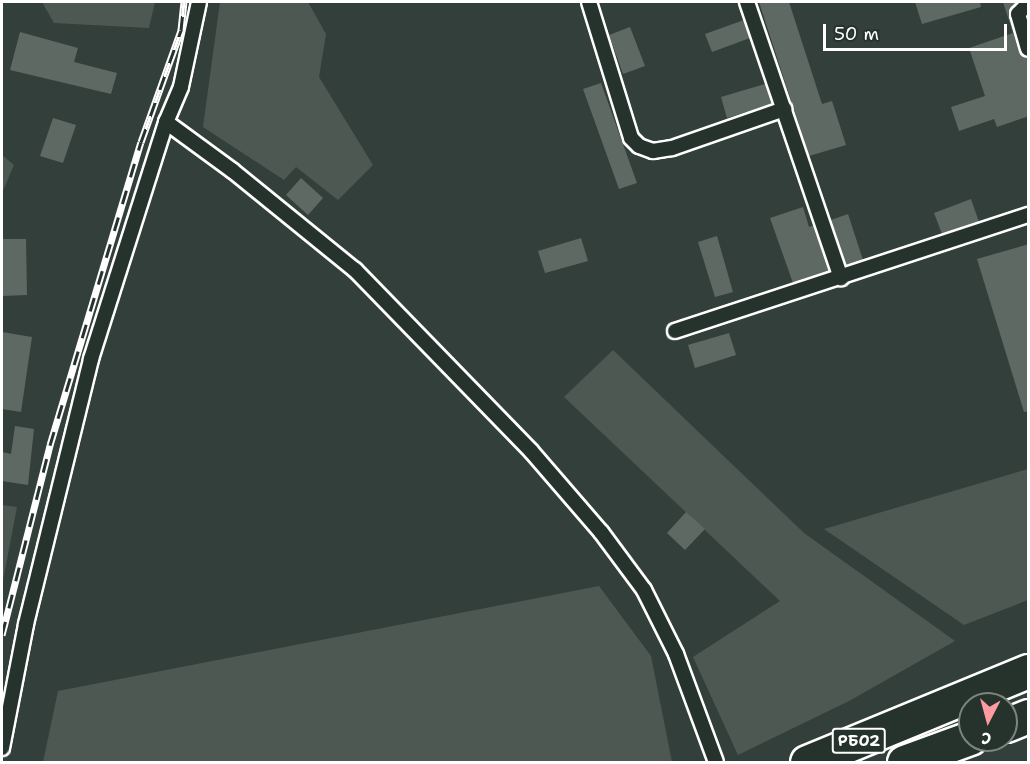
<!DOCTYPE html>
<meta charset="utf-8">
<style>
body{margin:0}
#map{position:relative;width:1030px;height:764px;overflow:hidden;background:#333f3a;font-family:"Shantell Sans",sans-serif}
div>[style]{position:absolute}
.green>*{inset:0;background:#4d5853}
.building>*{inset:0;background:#5f6964}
.roads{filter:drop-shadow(2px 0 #fff) drop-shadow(-2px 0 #fff) drop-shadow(0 2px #fff) drop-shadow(0 -2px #fff)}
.service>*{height:14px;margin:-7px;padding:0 7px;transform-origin:7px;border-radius:7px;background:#26332d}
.trunk>*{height:33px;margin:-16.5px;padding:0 16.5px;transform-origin:16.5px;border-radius:16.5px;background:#26332d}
.rail>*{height:7px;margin-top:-3.5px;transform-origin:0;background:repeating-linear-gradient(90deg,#26332d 0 14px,#fff 0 28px);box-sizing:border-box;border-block:2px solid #fff}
span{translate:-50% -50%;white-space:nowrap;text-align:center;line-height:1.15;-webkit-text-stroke:5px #26332d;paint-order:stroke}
.shield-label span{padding:2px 4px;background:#26332d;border:2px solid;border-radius:4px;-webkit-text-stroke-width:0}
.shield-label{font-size:16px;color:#fff;font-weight:700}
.frame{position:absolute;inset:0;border:3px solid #fff;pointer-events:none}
.north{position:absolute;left:958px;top:692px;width:60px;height:60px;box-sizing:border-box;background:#26332d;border:2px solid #7d8581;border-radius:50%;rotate:186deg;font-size:16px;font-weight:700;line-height:24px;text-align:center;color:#fff}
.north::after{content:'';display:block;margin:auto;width:21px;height:27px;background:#ff9aa2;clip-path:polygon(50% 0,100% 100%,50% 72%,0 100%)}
.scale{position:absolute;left:823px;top:24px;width:184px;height:27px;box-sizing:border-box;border:3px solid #fff;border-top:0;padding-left:8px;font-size:18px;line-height:21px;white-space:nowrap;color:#fff;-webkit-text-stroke:4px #26332d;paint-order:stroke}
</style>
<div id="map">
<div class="green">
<i style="clip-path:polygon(42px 2px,155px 2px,149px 28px,54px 23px)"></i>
<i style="clip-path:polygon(220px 2px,308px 2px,326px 34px,319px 77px,373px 165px,338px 200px,296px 167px,284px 180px,203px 127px)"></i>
<i style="clip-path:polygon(2px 155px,14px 165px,2px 193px)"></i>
<i style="clip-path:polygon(613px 350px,804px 533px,955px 641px,849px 701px,738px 755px,693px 657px,780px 601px,564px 397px)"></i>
<i style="clip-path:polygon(1028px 469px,1028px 600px,964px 625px,824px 529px)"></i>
<i style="clip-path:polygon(2px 505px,17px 507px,2px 586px)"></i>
<i style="clip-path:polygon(599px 586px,651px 656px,672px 762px,43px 762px,58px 691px)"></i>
</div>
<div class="building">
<i style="clip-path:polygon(759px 2px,789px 2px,822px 104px,832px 101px,846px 145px,809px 156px)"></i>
<i style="clip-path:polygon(915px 2px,980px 2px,981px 7px,922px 24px)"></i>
<i style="clip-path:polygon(1003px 2px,1018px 2px,1009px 16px,1020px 52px,1029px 58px,1029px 116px,997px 127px,994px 119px,959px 131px,951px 107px,985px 96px,969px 48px,1013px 33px)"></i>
<i style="clip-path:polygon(744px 20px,750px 38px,712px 52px,705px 34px)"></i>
<i style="clip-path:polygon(630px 27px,645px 66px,623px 74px,609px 35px)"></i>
<i style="clip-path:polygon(20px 32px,78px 48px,74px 62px,117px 73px,111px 94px,10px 70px)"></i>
<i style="clip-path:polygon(601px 83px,637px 183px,619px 189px,583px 89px)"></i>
<i style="clip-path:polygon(765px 84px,772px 104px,727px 118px,721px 97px)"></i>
<i style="clip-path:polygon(53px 118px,76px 125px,63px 163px,40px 156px)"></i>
<i style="clip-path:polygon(301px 178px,323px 198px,308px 215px,286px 195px)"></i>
<i style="clip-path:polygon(971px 199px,979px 222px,942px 234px,934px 213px)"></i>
<i style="clip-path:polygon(803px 207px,809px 227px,814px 225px,829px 271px,793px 283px,770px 218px)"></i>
<i style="clip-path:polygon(848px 214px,863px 260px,846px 265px,831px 220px)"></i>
<i style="clip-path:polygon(717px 236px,733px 292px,715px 297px,698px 242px)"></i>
<i style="clip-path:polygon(581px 238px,588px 261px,545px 273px,538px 251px)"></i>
<i style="clip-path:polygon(2px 239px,26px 239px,27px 295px,2px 296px)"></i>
<i style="clip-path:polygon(1029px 244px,1029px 411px,1024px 412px,977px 259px)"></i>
<i style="clip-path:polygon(2px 332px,32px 337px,21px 412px,2px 409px)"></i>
<i style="clip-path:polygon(729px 333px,736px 355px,695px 368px,688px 345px)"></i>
<i style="clip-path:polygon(15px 426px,34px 429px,28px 485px,2px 481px,2px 452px,11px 454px)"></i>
<i style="clip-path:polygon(686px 512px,705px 529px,685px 550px,667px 533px)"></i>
</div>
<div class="roads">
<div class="service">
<i style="left:199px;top:2px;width:87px;rotate:102deg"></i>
<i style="left:181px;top:87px;width:38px;rotate:113deg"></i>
<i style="left:166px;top:122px;width:83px;rotate:36.2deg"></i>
<i style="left:233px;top:171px;width:157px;rotate:39.1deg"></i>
<i style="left:355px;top:270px;width:252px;rotate:45.8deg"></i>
<i style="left:531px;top:451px;width:107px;rotate:49.2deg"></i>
<i style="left:601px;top:532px;width:72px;rotate:53.4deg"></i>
<i style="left:644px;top:590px;width:72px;rotate:63.4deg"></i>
<i style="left:676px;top:654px;width:115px;rotate:69.7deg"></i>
<i style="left:589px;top:2px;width:142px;rotate:72.8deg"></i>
<i style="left:631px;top:138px;width:11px;rotate:45deg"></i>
<i style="left:639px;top:146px;width:15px;rotate:20deg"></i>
<i style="left:653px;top:151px;width:19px;rotate:-9deg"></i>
<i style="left:672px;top:148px;width:119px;rotate:-19.2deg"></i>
<i style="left:747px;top:2px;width:292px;rotate:71.2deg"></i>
<i style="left:1028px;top:4px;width:14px;rotate:135deg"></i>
<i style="left:1018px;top:14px;width:36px;rotate:74deg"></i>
<i style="left:675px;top:331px;width:372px;rotate:-18.2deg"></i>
<i style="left:2px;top:748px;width:126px;rotate:-79deg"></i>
<i style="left:26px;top:624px;width:273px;rotate:-76.2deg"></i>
<i style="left:91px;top:359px;width:249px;rotate:-72.4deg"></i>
</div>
<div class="trunk">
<i style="left:1006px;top:725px;width:24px;rotate:-22deg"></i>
<i style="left:807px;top:762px;width:239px;rotate:-22.4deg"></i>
<i style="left:904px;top:762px;width:70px;rotate:-20deg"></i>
</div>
</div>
<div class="rail">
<i style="left:2px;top:635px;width:196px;rotate:-75.8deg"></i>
<i style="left:50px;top:445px;width:316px;rotate:-73.3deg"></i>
<i style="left:141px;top:142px;width:119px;rotate:-70.3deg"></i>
<i style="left:181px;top:30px;width:28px;rotate:-84deg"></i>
</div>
<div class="shield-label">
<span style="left:859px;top:741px">РБ02</span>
</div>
<div class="frame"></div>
<div class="north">С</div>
<div class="scale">50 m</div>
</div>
